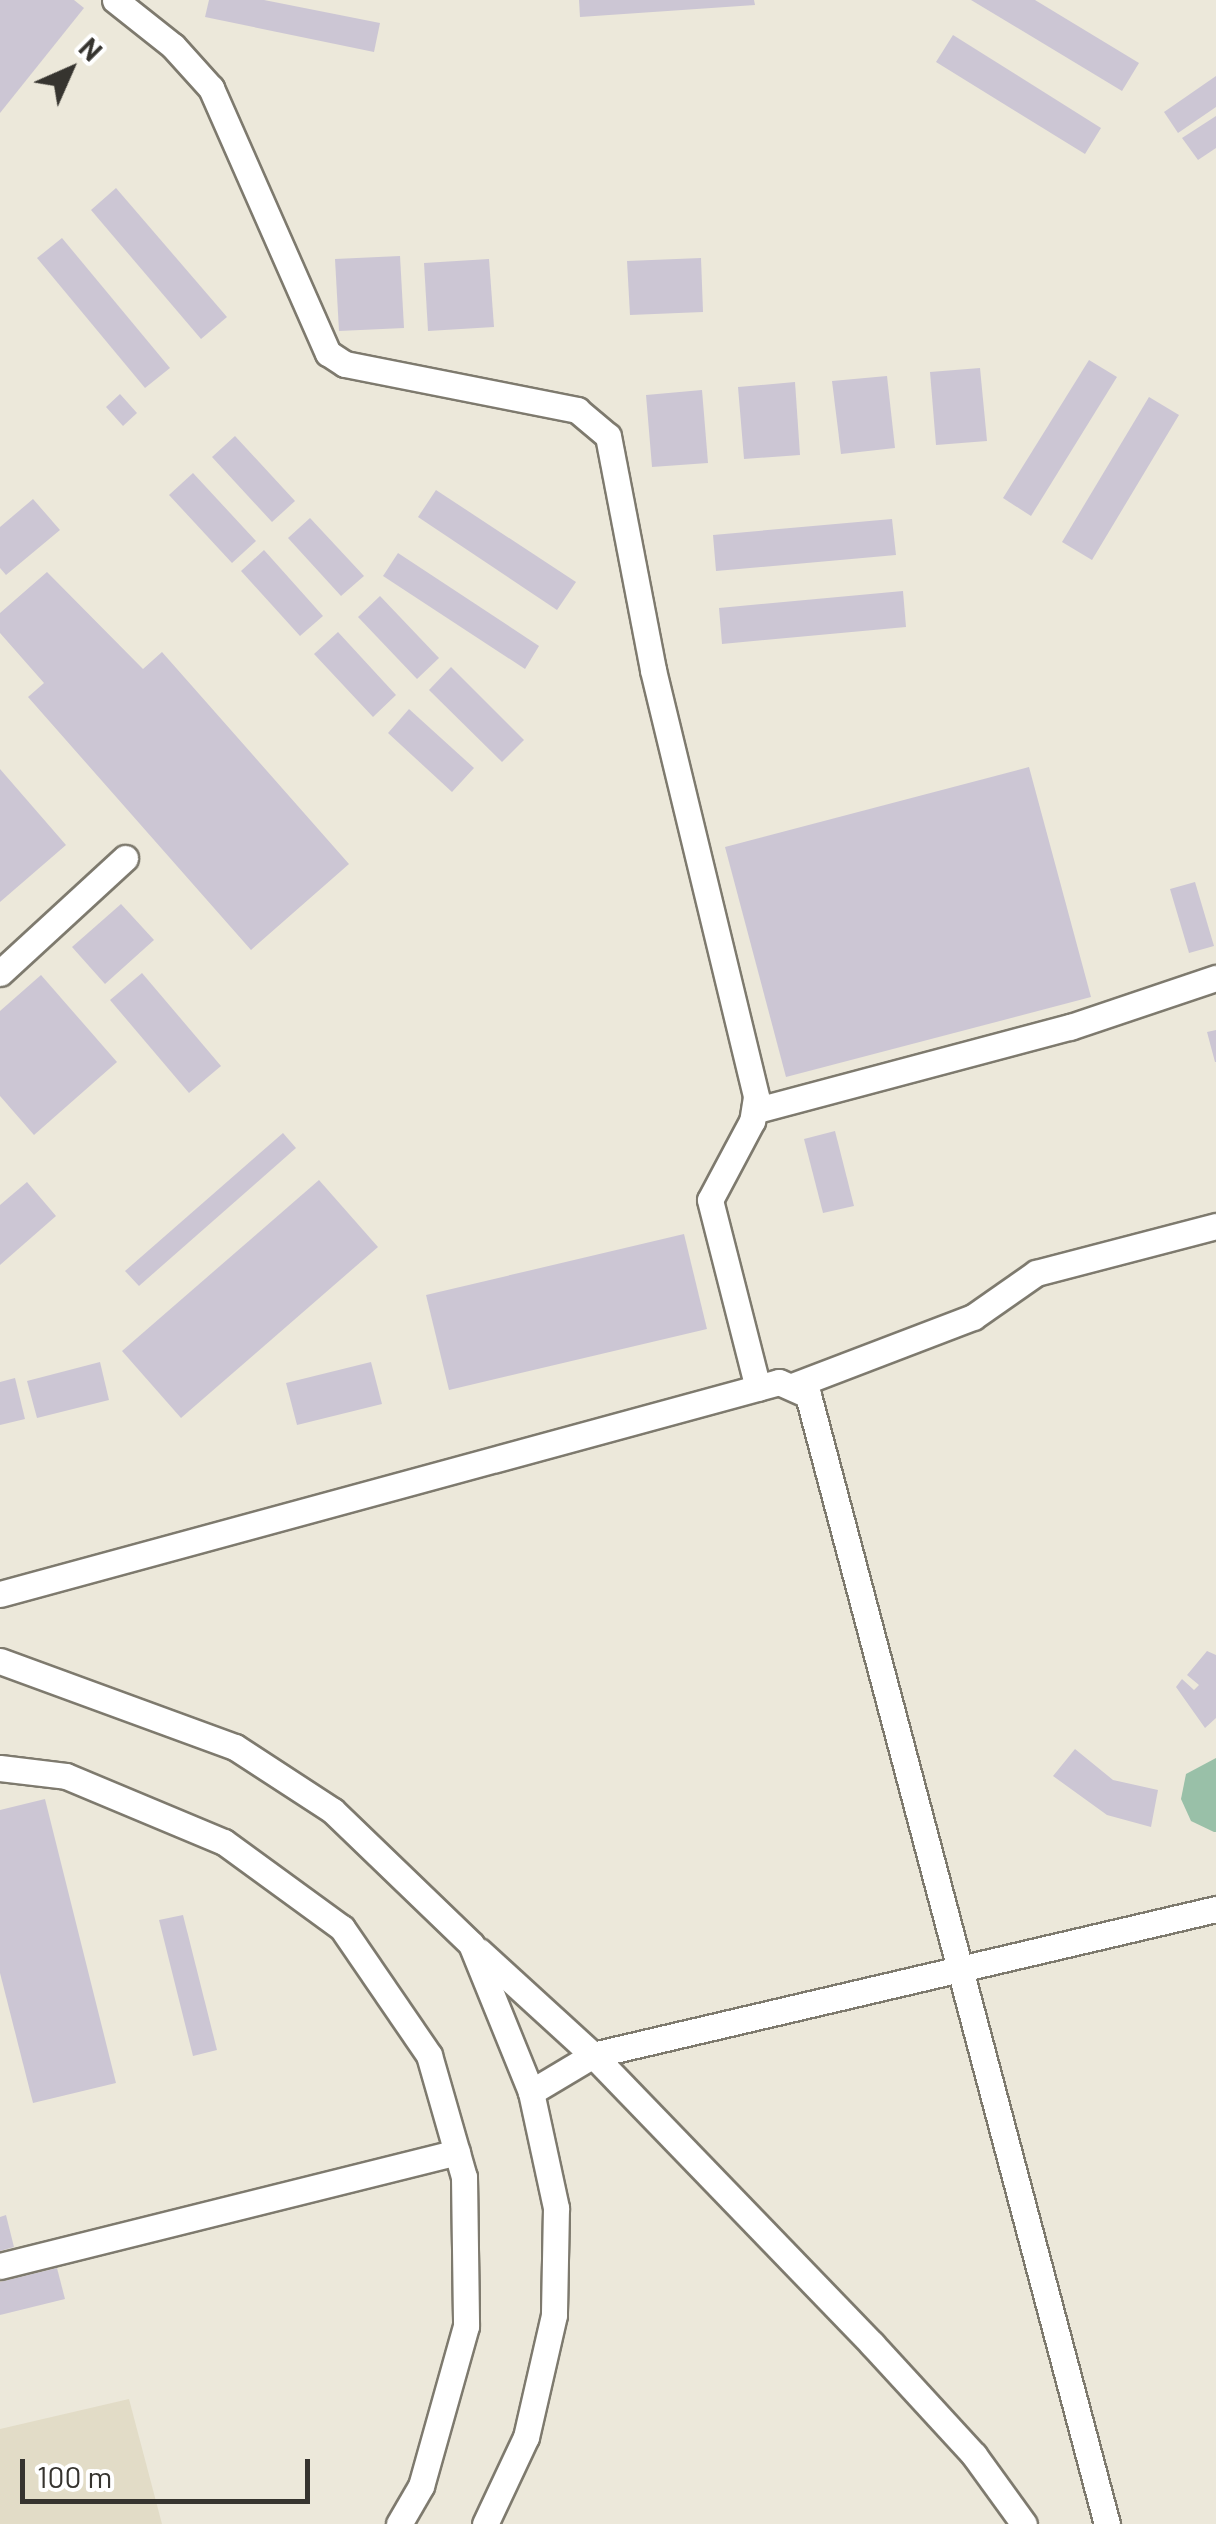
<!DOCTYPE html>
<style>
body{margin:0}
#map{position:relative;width:1216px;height:2524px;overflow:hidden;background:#ece8da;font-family:Barlow,sans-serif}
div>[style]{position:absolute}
.built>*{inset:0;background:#e2dcc7}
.green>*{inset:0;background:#99c0a8}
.building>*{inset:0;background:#ccc6d4}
.roads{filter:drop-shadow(2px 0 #7e7a6e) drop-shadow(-2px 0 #7e7a6e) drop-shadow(0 2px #7e7a6e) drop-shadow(0 -2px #7e7a6e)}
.minor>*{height:25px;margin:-12.5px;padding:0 12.5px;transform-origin:12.5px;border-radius:12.5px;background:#fff}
span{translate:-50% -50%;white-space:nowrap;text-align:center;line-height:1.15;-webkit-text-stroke:8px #fff;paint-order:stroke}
.north{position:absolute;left:20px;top:20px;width:100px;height:100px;-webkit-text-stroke:8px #fff;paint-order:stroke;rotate:45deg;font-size:28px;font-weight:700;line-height:40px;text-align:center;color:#36342f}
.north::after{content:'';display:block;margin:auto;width:35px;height:45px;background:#36342f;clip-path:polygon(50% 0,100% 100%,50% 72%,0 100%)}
.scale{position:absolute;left:20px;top:2459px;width:290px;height:45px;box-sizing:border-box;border:5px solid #36342f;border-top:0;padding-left:12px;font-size:30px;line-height:35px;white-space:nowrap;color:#36342f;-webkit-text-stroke:8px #fff;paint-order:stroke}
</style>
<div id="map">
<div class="built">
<i style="clip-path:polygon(129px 2399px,162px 2524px,0 2524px,0 2429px)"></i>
</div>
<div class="green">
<i style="clip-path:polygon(1216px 1758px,1216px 1832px,1214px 1832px,1191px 1821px,1181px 1799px,1186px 1774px)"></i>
</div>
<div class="building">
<i style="clip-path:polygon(0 0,74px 0,84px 8px,0 113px)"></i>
<i style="clip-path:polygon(209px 0,264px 0,380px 23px,374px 52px,205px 17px)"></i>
<i style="clip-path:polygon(579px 0,754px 0,755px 5px,580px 17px)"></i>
<i style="clip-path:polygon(971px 0,1035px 0,1139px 63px,1122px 91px)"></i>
<i style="clip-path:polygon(953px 35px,1101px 128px,1085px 154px,936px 62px)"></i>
<i style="clip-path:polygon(1216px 76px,1216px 107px,1178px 133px,1164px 112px)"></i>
<i style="clip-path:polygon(1216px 116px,1216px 148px,1198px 160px,1182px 138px)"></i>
<i style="clip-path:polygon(116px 188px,227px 317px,201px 339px,91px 210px)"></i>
<i style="clip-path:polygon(62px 238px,170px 368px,145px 388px,37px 258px)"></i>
<i style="clip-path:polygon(400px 256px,404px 328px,339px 331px,335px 259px)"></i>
<i style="clip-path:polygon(701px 258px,703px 312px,630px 315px,627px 261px)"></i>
<i style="clip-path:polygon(489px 259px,494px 327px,428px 331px,424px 263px)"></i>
<i style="clip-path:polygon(1089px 360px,1117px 377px,1031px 516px,1003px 498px)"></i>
<i style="clip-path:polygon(980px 368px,987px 441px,936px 445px,930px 372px)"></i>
<i style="clip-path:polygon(887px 376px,895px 448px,841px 454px,832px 381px)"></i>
<i style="clip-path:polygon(795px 382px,800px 455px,744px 459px,738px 387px)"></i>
<i style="clip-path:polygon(702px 390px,708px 463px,652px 467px,646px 395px)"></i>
<i style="clip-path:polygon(120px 394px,137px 413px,123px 426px,106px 407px)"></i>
<i style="clip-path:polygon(1149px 397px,1179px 415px,1092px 560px,1062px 542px)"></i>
<i style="clip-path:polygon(235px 436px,295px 501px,272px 522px,212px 457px)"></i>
<i style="clip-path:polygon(193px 473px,256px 541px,232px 563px,169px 495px)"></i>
<i style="clip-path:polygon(436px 490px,576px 582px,557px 610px,418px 517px)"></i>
<i style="clip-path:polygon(33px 499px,60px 530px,6px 575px,0 568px,0 527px)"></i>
<i style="clip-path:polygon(310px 518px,364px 576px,341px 596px,288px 538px)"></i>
<i style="clip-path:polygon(892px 519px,896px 555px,716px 571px,713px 535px)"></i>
<i style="clip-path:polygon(264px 550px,323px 616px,300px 636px,241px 571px)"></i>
<i style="clip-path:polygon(398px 553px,539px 646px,525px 669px,383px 576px)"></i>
<i style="clip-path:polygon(47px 572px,143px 669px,162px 652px,349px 864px,251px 950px,28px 697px,44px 683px,0 633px,0 613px)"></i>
<i style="clip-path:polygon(903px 591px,906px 627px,722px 644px,719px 608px)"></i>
<i style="clip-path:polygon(380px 596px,439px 658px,417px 679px,358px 617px)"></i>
<i style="clip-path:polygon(338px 632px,396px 695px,373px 717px,314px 654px)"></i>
<i style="clip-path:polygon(451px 667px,524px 740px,502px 762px,429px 690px)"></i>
<i style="clip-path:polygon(409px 709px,474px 768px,452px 792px,388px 733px)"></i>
<i style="clip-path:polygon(1029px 767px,1091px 997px,786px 1077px,725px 847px)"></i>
<i style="clip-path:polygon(0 769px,66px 845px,0 902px)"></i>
<i style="clip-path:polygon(1195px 882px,1214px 946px,1189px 953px,1170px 889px)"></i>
<i style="clip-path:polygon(121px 904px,154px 940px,105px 984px,72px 947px)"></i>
<i style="clip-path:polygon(142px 973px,221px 1066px,189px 1093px,110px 1000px)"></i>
<i style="clip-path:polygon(41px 975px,117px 1062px,34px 1135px,0 1096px,0 1011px)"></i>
<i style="clip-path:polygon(1216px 1030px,1216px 1062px,1215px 1062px,1207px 1032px)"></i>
<i style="clip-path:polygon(835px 1131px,854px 1206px,823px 1213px,804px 1139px)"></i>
<i style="clip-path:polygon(283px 1133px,296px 1148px,139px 1286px,125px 1271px)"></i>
<i style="clip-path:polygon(319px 1180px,378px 1247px,181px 1418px,122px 1351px)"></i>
<i style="clip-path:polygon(27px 1182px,56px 1216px,0 1265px,0 1205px)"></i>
<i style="clip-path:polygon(684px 1234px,707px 1329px,449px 1390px,426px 1295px)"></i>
<i style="clip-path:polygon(100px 1362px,109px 1400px,37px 1418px,27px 1381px)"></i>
<i style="clip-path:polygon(371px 1362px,382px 1404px,297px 1425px,286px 1383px)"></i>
<i style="clip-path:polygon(15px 1378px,25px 1419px,0 1425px,0 1382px)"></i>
<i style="clip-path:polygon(1207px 1651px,1216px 1655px,1216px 1718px,1205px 1728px,1176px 1687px,1182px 1679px,1194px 1690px,1199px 1685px,1187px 1675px)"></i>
<i style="clip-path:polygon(1075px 1749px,1113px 1780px,1158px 1790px,1151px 1827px,1107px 1815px,1053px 1776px)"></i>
<i style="clip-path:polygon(45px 1799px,116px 2083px,33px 2103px,0 1973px,0 1810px)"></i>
<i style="clip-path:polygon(183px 1915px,217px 2050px,193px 2056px,159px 1920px)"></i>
<i style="clip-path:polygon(6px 2215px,14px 2247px,0 2251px,0 2217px)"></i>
<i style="clip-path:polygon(57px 2268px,65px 2299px,0 2315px,0 2282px)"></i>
</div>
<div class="roads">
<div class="minor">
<i style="left:115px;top:0;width:74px;rotate:38.4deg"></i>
<i style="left:173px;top:46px;width:57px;rotate:47.9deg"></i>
<i style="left:211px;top:88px;width:290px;rotate:66.2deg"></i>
<i style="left:328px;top:353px;width:20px;rotate:33deg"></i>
<i style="left:345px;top:364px;width:237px;rotate:11.2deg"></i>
<i style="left:577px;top:410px;width:40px;rotate:40deg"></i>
<i style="left:608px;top:436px;width:238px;rotate:79.1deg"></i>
<i style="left:653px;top:670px;width:439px;rotate:76.4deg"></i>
<i style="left:756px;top:1097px;width:24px;rotate:99deg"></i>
<i style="left:752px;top:1121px;width:89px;rotate:118deg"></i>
<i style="left:710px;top:1200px;width:194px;rotate:75.7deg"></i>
<i style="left:0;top:973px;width:170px;rotate:-42.6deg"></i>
<i style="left:757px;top:1110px;width:324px;rotate:-14.9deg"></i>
<i style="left:1070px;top:1027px;width:154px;rotate:-18.6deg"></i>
<i style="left:795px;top:1385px;width:191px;rotate:-20.9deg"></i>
<i style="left:973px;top:1317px;width:77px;rotate:-34.9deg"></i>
<i style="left:1036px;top:1273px;width:186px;rotate:-14.6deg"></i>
<i style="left:0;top:1594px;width:807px;rotate:-15.22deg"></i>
<i style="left:779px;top:1382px;width:32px;rotate:24deg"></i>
<i style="left:808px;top:1395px;width:1168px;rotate:75.17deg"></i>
<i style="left:0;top:1661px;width:250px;rotate:20.1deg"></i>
<i style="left:235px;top:1747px;width:117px;rotate:33.1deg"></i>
<i style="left:333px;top:1811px;width:192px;rotate:43.9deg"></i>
<i style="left:471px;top:1944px;width:160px;rotate:67.9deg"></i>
<i style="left:531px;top:2092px;width:119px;rotate:77.8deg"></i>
<i style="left:556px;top:2208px;width:107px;rotate:91.1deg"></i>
<i style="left:554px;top:2315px;width:125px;rotate:102.9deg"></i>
<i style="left:526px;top:2437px;width:96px;rotate:115.2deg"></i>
<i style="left:0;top:1768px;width:66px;rotate:6.9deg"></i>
<i style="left:66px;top:1776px;width:171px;rotate:22.7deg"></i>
<i style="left:224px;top:1842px;width:146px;rotate:36.1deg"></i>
<i style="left:342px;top:1928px;width:154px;rotate:55.6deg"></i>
<i style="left:429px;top:2055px;width:127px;rotate:74deg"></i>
<i style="left:464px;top:2177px;width:149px;rotate:89.2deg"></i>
<i style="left:466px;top:2326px;width:166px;rotate:105.7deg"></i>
<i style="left:421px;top:2486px;width:44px;rotate:120.1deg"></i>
<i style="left:479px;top:1951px;width:154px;rotate:42.4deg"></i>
<i style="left:593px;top:2055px;width:402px;rotate:46deg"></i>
<i style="left:872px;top:2344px;width:151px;rotate:47.4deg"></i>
<i style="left:974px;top:2455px;width:85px;rotate:54.1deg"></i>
<i style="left:531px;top:2092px;width:72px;rotate:-30.8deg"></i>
<i style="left:593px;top:2055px;width:640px;rotate:-13.19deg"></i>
<i style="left:0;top:2266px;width:471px;rotate:-14deg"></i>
</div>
</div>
<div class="north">N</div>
<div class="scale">100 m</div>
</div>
